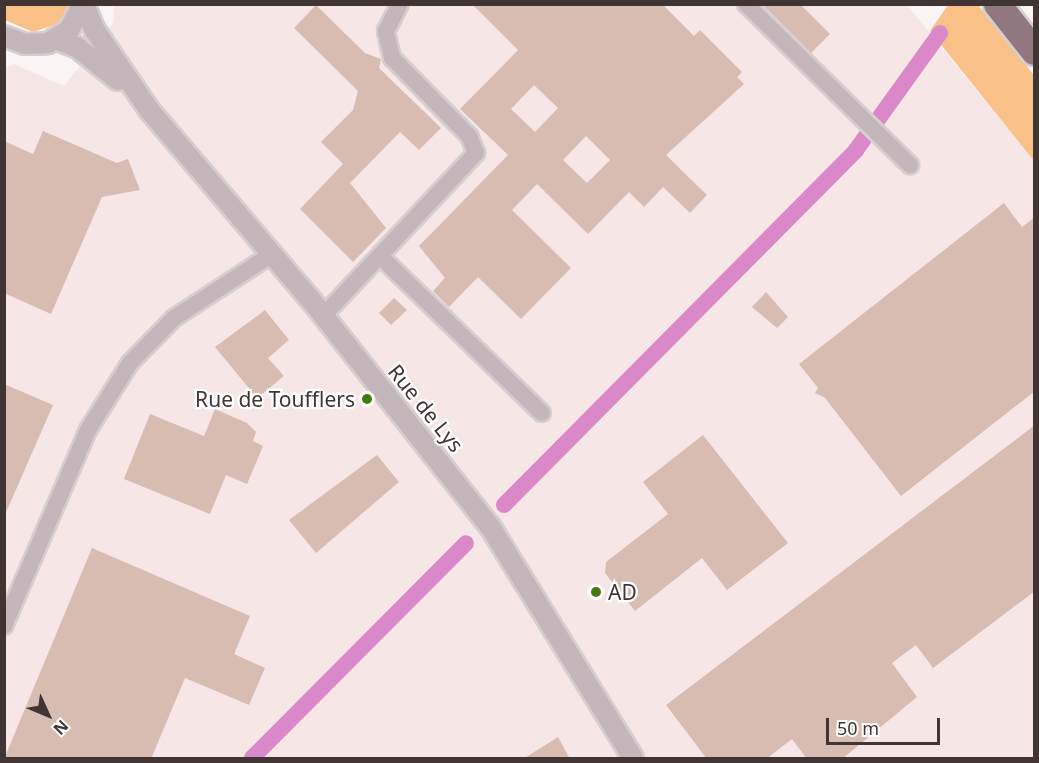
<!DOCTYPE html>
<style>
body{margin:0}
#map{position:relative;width:1039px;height:763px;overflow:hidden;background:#fbf4f4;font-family:"Noto Sans",sans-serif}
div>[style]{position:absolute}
.built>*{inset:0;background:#f7e6e6}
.green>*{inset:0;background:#f9c188}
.canal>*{height:16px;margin:-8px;padding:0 8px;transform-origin:8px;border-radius:8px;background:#da88c7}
.building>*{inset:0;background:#d7bcb1}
.roads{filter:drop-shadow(2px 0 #d6cece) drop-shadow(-2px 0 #d6cece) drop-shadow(0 2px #d6cece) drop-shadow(0 -2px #d6cece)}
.minor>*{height:16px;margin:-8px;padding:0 8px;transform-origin:8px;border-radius:8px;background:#c4b7bb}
.tertiary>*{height:20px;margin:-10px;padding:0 10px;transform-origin:10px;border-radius:10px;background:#c4b7bb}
.trunk>*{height:27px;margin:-13.5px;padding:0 13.5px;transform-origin:13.5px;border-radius:13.5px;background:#917880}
.dots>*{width:16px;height:16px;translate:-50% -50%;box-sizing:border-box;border:3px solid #fff;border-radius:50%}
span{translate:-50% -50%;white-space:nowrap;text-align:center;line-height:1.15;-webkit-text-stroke:4.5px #fff;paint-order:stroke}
.poi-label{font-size:21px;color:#413534}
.right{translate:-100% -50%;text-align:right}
.left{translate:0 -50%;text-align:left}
.street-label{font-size:21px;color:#413534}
.frame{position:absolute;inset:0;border:6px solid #413534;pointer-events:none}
.north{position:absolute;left:18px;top:685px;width:60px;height:60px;-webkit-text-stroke:4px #fff;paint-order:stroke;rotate:134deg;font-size:16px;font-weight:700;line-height:24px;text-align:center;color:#413534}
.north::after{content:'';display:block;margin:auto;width:21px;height:27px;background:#413534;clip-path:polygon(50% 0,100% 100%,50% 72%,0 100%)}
.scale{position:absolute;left:826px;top:718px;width:114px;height:27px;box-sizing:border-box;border:3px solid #413534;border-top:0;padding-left:8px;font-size:18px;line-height:21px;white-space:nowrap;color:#413534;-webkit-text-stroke:4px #fff;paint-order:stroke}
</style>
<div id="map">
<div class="built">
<i style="clip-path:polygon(115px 5px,907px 5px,1034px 161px,1034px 758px,5px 758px,4px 68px,14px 64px,64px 86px,113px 23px)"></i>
</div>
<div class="green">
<i style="clip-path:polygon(5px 4px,70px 4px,70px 5px,57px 24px,33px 32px,5px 20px)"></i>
<i style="clip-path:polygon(948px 5px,978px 5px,1034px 75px,1034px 161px,930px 31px)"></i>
</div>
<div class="canal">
<i style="left:504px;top:505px;width:500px;rotate:-45.2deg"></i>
<i style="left:856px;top:150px;width:144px;rotate:-54.3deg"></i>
<i style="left:252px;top:758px;width:303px;rotate:-45.1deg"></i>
</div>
<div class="building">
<i style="clip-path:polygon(evenodd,472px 4px,662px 4px,694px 36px,700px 30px,742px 72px,737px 77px,744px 84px,666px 155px,707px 195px,690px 213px,663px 187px,644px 207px,629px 192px,588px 234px,537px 184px,512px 210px,571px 268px,521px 319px,478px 277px,449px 307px,433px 291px,445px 278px,419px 246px,508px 155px,460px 109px,518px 50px,472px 4px,534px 85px,558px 108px,535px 132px,511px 109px,534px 85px,472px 4px,586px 136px,610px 160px,587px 183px,563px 160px,586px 136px)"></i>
<i style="clip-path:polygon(762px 4px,800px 4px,830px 34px,811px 53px)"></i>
<i style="clip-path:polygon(316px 5px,365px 53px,381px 59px,379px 68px,441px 128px,419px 150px,400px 132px,350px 183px,386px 228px,353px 262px,300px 209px,343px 164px,321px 142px,353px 110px,358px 91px,294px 28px)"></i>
<i style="clip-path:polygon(43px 131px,117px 163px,128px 159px,140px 190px,102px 197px,51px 314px,4px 293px,4px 141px,33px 154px)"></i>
<i style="clip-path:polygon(1004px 203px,1022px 227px,1035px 217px,1035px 391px,901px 496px,825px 398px,815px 393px,818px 388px,799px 364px)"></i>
<i style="clip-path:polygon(766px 292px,788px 317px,777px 328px,752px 307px)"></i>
<i style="clip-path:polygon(394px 298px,407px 310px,391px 325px,379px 313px)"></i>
<i style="clip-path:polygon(265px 310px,289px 340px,268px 358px,284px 376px,257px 398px,215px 347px)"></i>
<i style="clip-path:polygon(4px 384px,53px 405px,4px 517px)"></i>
<i style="clip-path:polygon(215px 409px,247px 423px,256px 432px,253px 441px,263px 446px,247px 484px,226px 475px,210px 514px,124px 479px,150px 414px,204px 436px)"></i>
<i style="clip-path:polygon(1035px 425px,1035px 591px,933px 668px,916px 645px,892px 663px,917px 697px,842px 759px,807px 759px,792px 739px,766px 759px,707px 759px,666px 705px)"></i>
<i style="clip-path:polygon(703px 435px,788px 543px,727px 590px,702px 558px,635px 611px,605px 573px,606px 562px,668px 514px,643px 482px)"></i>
<i style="clip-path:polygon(377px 455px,399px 482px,316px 553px,289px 520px)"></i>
<i style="clip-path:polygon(92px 548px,250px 616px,234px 654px,265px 668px,249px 705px,185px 678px,151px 759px,4px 759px)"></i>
<i style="clip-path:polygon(558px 737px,570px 759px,523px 759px)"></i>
</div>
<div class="roads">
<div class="minor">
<i style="left:746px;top:4px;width:230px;rotate:44.5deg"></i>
<i style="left:381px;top:257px;width:224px;rotate:44.1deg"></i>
<i style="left:323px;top:316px;width:224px;rotate:-46.8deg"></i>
<i style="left:476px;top:153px;width:18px;rotate:-112deg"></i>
<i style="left:469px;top:136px;width:110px;rotate:-134.6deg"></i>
<i style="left:392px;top:58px;width:28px;rotate:-103deg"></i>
<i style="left:386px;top:31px;width:30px;rotate:-63deg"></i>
<i style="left:4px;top:626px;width:213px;rotate:-66.8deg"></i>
<i style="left:88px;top:430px;width:79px;rotate:-57.9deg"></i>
<i style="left:130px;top:363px;width:63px;rotate:-45.6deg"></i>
<i style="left:174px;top:318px;width:117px;rotate:-33.1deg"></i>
</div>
<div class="tertiary">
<i style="left:84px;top:4px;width:27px;rotate:68deg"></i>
<i style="left:94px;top:29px;width:99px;rotate:55.7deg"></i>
<i style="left:150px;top:111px;width:248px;rotate:49.6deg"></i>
<i style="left:311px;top:300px;width:290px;rotate:51.7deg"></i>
<i style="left:491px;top:528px;width:270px;rotate:58.3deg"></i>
<i style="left:4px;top:36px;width:22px;rotate:21deg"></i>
<i style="left:25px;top:44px;width:23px;rotate:-2deg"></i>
<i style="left:48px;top:43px;width:25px;rotate:-32deg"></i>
<i style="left:69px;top:30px;width:30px;rotate:-62deg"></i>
<i style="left:55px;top:39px;width:25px;rotate:21deg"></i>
<i style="left:78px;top:48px;width:51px;rotate:38.7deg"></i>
</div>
<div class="trunk">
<i style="left:997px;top:4px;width:60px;rotate:51.8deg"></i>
</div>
</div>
<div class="dots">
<i style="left:367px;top:399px;background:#457b0d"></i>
<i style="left:596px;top:592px;background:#457b0d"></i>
</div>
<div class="poi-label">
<span class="right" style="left:355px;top:399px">Rue de Toufflers</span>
<span class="left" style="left:608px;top:592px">AD</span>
</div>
<div class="street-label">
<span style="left:426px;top:408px;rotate:51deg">Rue de Lys</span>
</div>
<div class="frame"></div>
<div class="north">N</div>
<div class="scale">50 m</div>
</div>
